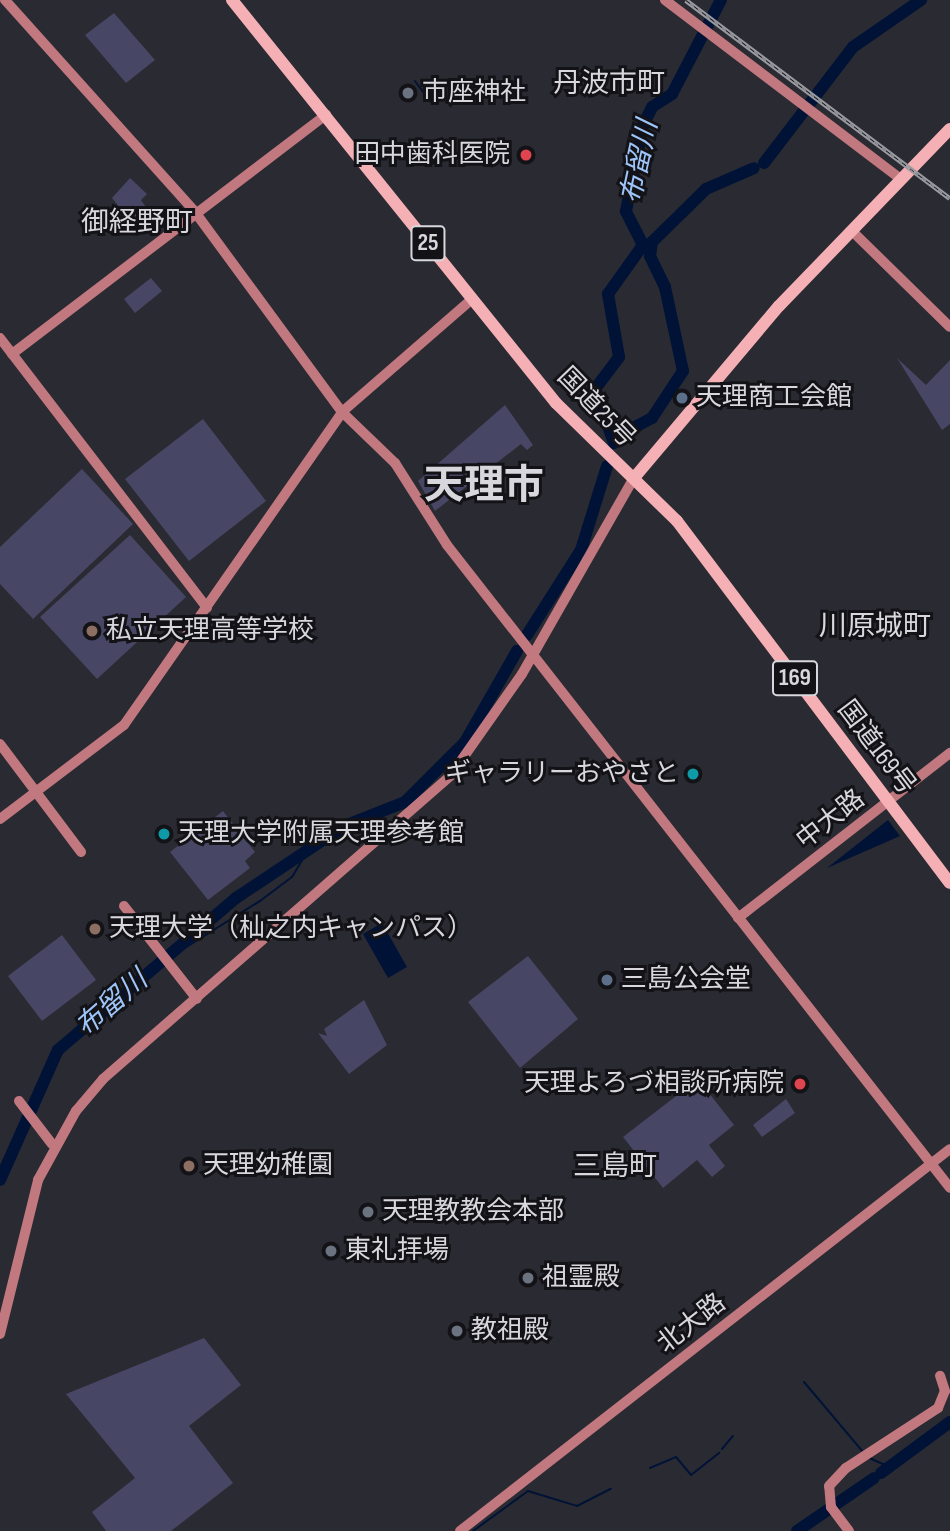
<!DOCTYPE html>
<meta charset="utf-8">
<style>
body{margin:0}
#map{position:relative;width:950px;height:1531px;overflow:hidden;background:#2a2a32;font-family:"Sofia Sans Condensed","Noto Sans JP",sans-serif}
div>[style]{position:absolute}
.green>*{inset:0;background:#484665}
.water>*{inset:0;background:#001336}
.stream>*{height:2px;margin:-1px;padding:0 1px;transform-origin:1px;border-radius:1px;background:#001336}
.river>*{height:12px;margin:-6px;padding:0 6px;transform-origin:6px;border-radius:6px;background:#001336}
.secondary>*{height:10px;margin:-5px;padding:0 5px;transform-origin:5px;border-radius:5px;background:#c1787f}
.highway>*{height:12px;margin:-6px;padding:0 6px;transform-origin:6px;border-radius:6px;background:#f5b0b5}
.rail>*{height:4.5px;margin-top:-2.25px;transform-origin:0;background:repeating-linear-gradient(90deg,#131317 0 5px,#9a9aa1 0 10px);box-sizing:border-box;border-block:2px solid #9a9aa1}
.dots>*{width:19px;height:19px;translate:-50% -50%;box-sizing:border-box;border:4px solid #131317;border-radius:50%}
span{translate:-50% -50%;white-space:nowrap;text-align:center;line-height:1.15;-webkit-text-stroke:6px #131317;paint-order:stroke}
.shield-label span{padding:2px 5px;background:#131317;border:2px solid;border-radius:5px;-webkit-text-stroke-width:0}
.shield-label{font-size:24px;color:#d7d7dd;font-weight:700}
.poi-label{font-size:26px;color:#d7d7dd}
.left{translate:0 -50%;text-align:left}
.right{translate:-100% -50%;text-align:right}
.street-label{font-size:26px;color:#d7d7dd}
.neighbourhood-label{font-size:28px;color:#d7d7dd}
.water-label{font-size:28px;color:#9ec5f9;font-style:italic}
.town-label{font-size:40px;color:#d7d7dd;font-weight:700}
</style>
<div id="map">
<div class="green">
<i style="clip-path:polygon(114px 13px,155px 60px,126px 83px,85px 35px)"></i>
<i style="clip-path:polygon(130px 178px,147px 194px,141px 200px,150px 213px,137px 229px,112px 198px)"></i>
<i style="clip-path:polygon(151px 278px,162px 291px,135px 313px,124px 299px)"></i>
<i style="clip-path:polygon(897px 358px,926px 385px,950px 360px,950px 424px,942px 430px)"></i>
<i style="clip-path:polygon(505px 405px,533px 445px,527px 450px,521px 444px,435px 511px,418px 481px)"></i>
<i style="clip-path:polygon(203px 419px,266px 501px,189px 561px,125px 479px)"></i>
<i style="clip-path:polygon(82px 469px,133px 524px,33px 619px,0 584px,0 547px)"></i>
<i style="clip-path:polygon(130px 535px,186px 597px,97px 679px,40px 617px)"></i>
<i style="clip-path:polygon(223px 811px,255px 852px,245px 861px,250px 868px,208px 900px,170px 852px)"></i>
<i style="clip-path:polygon(62px 935px,96px 980px,42px 1021px,8px 976px)"></i>
<i style="clip-path:polygon(528px 956px,578px 1019px,520px 1068px,468px 1002px)"></i>
<i style="clip-path:polygon(364px 1000px,387px 1045px,349px 1074px,318px 1033px,327px 1036px,324px 1029px)"></i>
<i style="clip-path:polygon(698px 1079px,734px 1125px,709px 1145px,725px 1166px,712px 1177px,697px 1160px,663px 1188px,623px 1137px)"></i>
<i style="clip-path:polygon(786px 1099px,795px 1113px,762px 1137px,753px 1125px)"></i>
<i style="clip-path:polygon(204px 1338px,241px 1385px,189px 1426px,233px 1483px,171px 1531px,106px 1531px,92px 1512px,135px 1478px,66px 1394px)"></i>
</div>
<div class="water">
<i style="clip-path:polygon(888px 820px,900px 836px,827px 868px)"></i>
<i style="clip-path:polygon(382px 923px,407px 967px,388px 978px,363px 934px)"></i>
</div>
<div class="stream">
<i style="left:415px;top:81px;width:26px;rotate:53deg"></i>
<i style="left:177px;top:953px;width:98px;rotate:-32.1deg"></i>
<i style="left:260px;top:901px;width:40px;rotate:-37deg"></i>
<i style="left:292px;top:877px;width:26px;rotate:-59deg"></i>
<i style="left:804px;top:1382px;width:93px;rotate:49.8deg"></i>
<i style="left:722px;top:1449px;width:17px;rotate:-50deg"></i>
<i style="left:867px;top:1457px;width:24px;rotate:24deg"></i>
<i style="left:650px;top:1468px;width:28px;rotate:-23deg"></i>
<i style="left:676px;top:1457px;width:23px;rotate:50deg"></i>
<i style="left:691px;top:1475px;width:36px;rotate:-38deg"></i>
<i style="left:473px;top:1531px;width:68px;rotate:-36deg"></i>
<i style="left:528px;top:1491px;width:51px;rotate:17deg"></i>
<i style="left:577px;top:1506px;width:38px;rotate:-27deg"></i>
</div>
<div class="river">
<i style="left:764px;top:163px;width:146px;rotate:-52.5deg"></i>
<i style="left:853px;top:47px;width:83px;rotate:-34.7deg"></i>
<i style="left:643px;top:245px;width:38px;rotate:-117deg"></i>
<i style="left:626px;top:211px;width:88px;rotate:-78.8deg"></i>
<i style="left:643px;top:125px;width:20px;rotate:-63deg"></i>
<i style="left:652px;top:107px;width:24px;rotate:-33deg"></i>
<i style="left:672px;top:94px;width:106px;rotate:-62.5deg"></i>
<i style="left:649px;top:245px;width:80px;rotate:-44.5deg"></i>
<i style="left:706px;top:189px;width:52px;rotate:-23.6deg"></i>
<i style="left:614px;top:438px;width:43px;rotate:-27.8deg"></i>
<i style="left:652px;top:418px;width:56px;rotate:-56.6deg"></i>
<i style="left:683px;top:371px;width:86px;rotate:-102.1deg"></i>
<i style="left:665px;top:287px;width:34px;rotate:-116deg"></i>
<i style="left:650px;top:256px;width:14px;rotate:-82deg"></i>
<i style="left:614px;top:443px;width:57px;rotate:-109.4deg"></i>
<i style="left:595px;top:389px;width:40px;rotate:-53deg"></i>
<i style="left:619px;top:357px;width:64px;rotate:-99.9deg"></i>
<i style="left:608px;top:294px;width:60px;rotate:-54.5deg"></i>
<i style="left:527px;top:635px;width:101px;rotate:-57.6deg"></i>
<i style="left:581px;top:550px;width:88px;rotate:-72.8deg"></i>
<i style="left:0;top:1180px;width:142px;rotate:-66deg"></i>
<i style="left:58px;top:1050px;width:234px;rotate:-40.5deg"></i>
<i style="left:236px;top:898px;width:130px;rotate:-33.7deg"></i>
<i style="left:344px;top:826px;width:66px;rotate:-21.5deg"></i>
<i style="left:405px;top:802px;width:85px;rotate:-45deg"></i>
<i style="left:465px;top:742px;width:105px;rotate:-60.3deg"></i>
<i style="left:881px;top:1473px;width:86px;rotate:-36.5deg"></i>
<i style="left:797px;top:1531px;width:93px;rotate:-34.5deg"></i>
</div>
<div class="secondary">
<i style="left:5px;top:0;width:285px;rotate:48.1deg"></i>
<i style="left:195px;top:212px;width:248px;rotate:53.7deg"></i>
<i style="left:342px;top:412px;width:74px;rotate:43.9deg"></i>
<i style="left:395px;top:463px;width:97px;rotate:57.6deg"></i>
<i style="left:447px;top:545px;width:816px;rotate:51.96deg"></i>
<i style="left:665px;top:0;width:296px;rotate:37.2deg"></i>
<i style="left:852px;top:231px;width:137px;rotate:44.4deg"></i>
<i style="left:0;top:338px;width:340px;rotate:52.5deg"></i>
<i style="left:12px;top:354px;width:395px;rotate:-37.3deg"></i>
<i style="left:0;top:744px;width:135px;rotate:53.1deg"></i>
<i style="left:0;top:819px;width:156px;rotate:-37.2deg"></i>
<i style="left:124px;top:725px;width:381px;rotate:-55.1deg"></i>
<i style="left:342px;top:412px;width:172px;rotate:-41deg"></i>
<i style="left:124px;top:906px;width:118px;rotate:51.9deg"></i>
<i style="left:738px;top:918px;width:269px;rotate:-37.9deg"></i>
<i style="left:19px;top:1101px;width:54px;rotate:52.5deg"></i>
<i style="left:0;top:1334px;width:159px;rotate:-76.1deg"></i>
<i style="left:38px;top:1180px;width:79px;rotate:-61.2deg"></i>
<i style="left:76px;top:1111px;width:42px;rotate:-49.8deg"></i>
<i style="left:103px;top:1079px;width:462px;rotate:-41.1deg"></i>
<i style="left:451px;top:775px;width:123px;rotate:-54.9deg"></i>
<i style="left:522px;top:674px;width:226px;rotate:-60.3deg"></i>
<i style="left:460px;top:1531px;width:621px;rotate:-37.94deg"></i>
<i style="left:849px;top:1531px;width:30px;rotate:-127deg"></i>
<i style="left:831px;top:1507px;width:21px;rotate:-95deg"></i>
<i style="left:829px;top:1486px;width:25px;rotate:-47deg"></i>
<i style="left:846px;top:1468px;width:110px;rotate:-33.1deg"></i>
<i style="left:938px;top:1408px;width:18px;rotate:-68deg"></i>
<i style="left:945px;top:1391px;width:16px;rotate:-108deg"></i>
</div>
<div class="highway">
<i style="left:232px;top:0;width:517px;rotate:51.2deg"></i>
<i style="left:556px;top:403px;width:169px;rotate:44.3deg"></i>
<i style="left:677px;top:521px;width:453px;rotate:53deg"></i>
<i style="left:634px;top:478px;width:225px;rotate:-49.9deg"></i>
<i style="left:779px;top:306px;width:246px;rotate:-46deg"></i>
</div>
<div class="rail">
<i style="left:686px;top:0;width:330px;rotate:36.9deg"></i>
</div>
<div class="dots">
<i style="left:408px;top:93px;background:#6b7280"></i>
<i style="left:526px;top:155px;background:#e0444e"></i>
<i style="left:682px;top:398px;background:#5c6f8a"></i>
<i style="left:92px;top:631px;background:#8d6e63"></i>
<i style="left:693px;top:774px;background:#0f9aa8"></i>
<i style="left:164px;top:834px;background:#0f9aa8"></i>
<i style="left:95px;top:929px;background:#8d6e63"></i>
<i style="left:607px;top:980px;background:#5c6f8a"></i>
<i style="left:800px;top:1084px;background:#e0444e"></i>
<i style="left:189px;top:1166px;background:#8d6e63"></i>
<i style="left:368px;top:1212px;background:#6b7280"></i>
<i style="left:331px;top:1251px;background:#6b7280"></i>
<i style="left:528px;top:1278px;background:#6b7280"></i>
<i style="left:457px;top:1331px;background:#6b7280"></i>
</div>
<div class="shield-label">
<span style="left:428px;top:243px">25</span>
<span style="left:795px;top:678px">169</span>
</div>
<div class="poi-label">
<span class="left" style="left:422px;top:93px">市座神社</span>
<span class="right" style="left:510px;top:155px">田中歯科医院</span>
<span class="left" style="left:696px;top:398px">天理商工会館</span>
<span class="left" style="left:106px;top:631px">私立天理高等学校</span>
<span class="right" style="left:679px;top:774px">ギャラリーおやさと</span>
<span class="left" style="left:178px;top:834px">天理大学附属天理参考館</span>
<span class="left" style="left:109px;top:929px">天理大学（杣之内キャンパス）</span>
<span class="left" style="left:621px;top:980px">三島公会堂</span>
<span class="right" style="left:784px;top:1084px">天理よろづ相談所病院</span>
<span class="left" style="left:203px;top:1166px">天理幼稚園</span>
<span class="left" style="left:382px;top:1212px">天理教教会本部</span>
<span class="left" style="left:345px;top:1251px">東礼拝場</span>
<span class="left" style="left:542px;top:1278px">祖霊殿</span>
<span class="left" style="left:471px;top:1331px">教祖殿</span>
</div>
<div class="street-label">
<span style="left:596px;top:408px;rotate:46deg">国道25号</span>
<span style="left:876px;top:748px;rotate:53deg">国道169号</span>
<span style="left:831px;top:820px;rotate:-38deg">中大路</span>
<span style="left:692px;top:1324px;rotate:-38deg">北大路</span>
</div>
<div class="neighbourhood-label">
<span style="left:609px;top:84px">丹波市町</span>
<span style="left:137px;top:223px">御経野町</span>
<span style="left:875px;top:627px">川原城町</span>
<span style="left:615px;top:1167px">三島町</span>
</div>
<div class="water-label">
<span style="left:640px;top:162px;rotate:-78deg">布留川</span>
<span style="left:112px;top:1004px;rotate:-41deg">布留川</span>
</div>
<div class="town-label">
<span style="left:484px;top:486px">天理市</span>
</div>
</div>
